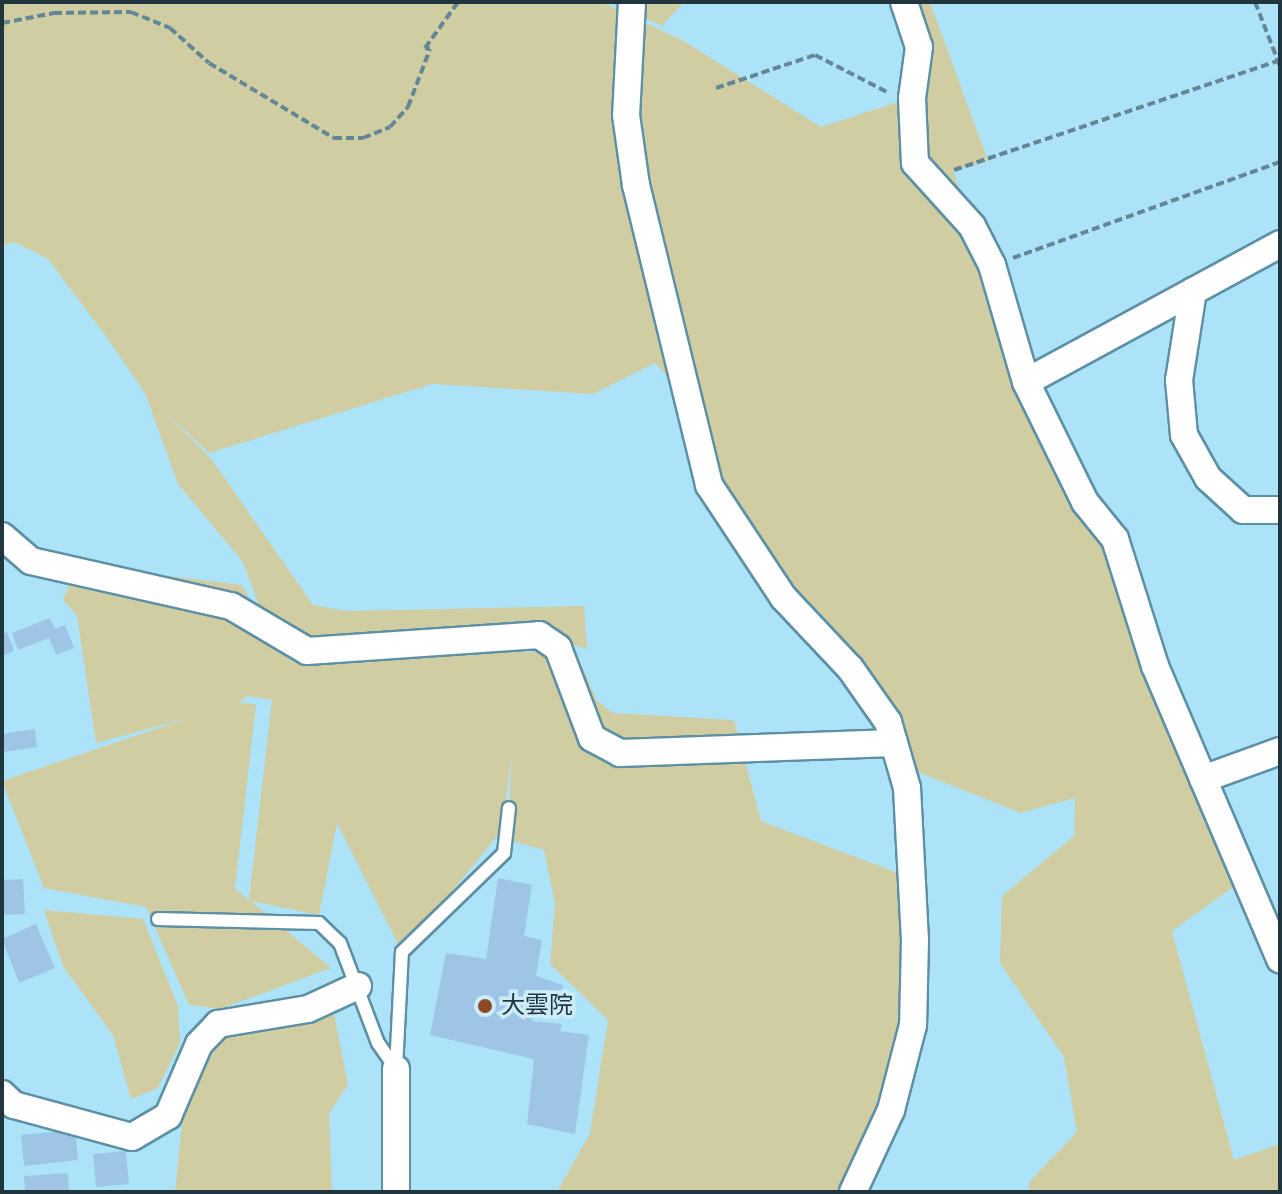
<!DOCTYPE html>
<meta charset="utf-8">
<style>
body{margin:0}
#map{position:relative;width:1282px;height:1194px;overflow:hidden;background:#ade3f9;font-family:"Nunito Sans","Noto Sans JP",sans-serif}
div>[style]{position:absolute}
.green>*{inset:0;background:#cfcda1}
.building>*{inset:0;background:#9ec5e6}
.path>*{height:4px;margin-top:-2px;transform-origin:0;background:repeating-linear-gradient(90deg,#638796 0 8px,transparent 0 12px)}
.roads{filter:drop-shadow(2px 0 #5d90a5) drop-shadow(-2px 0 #5d90a5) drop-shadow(0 2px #5d90a5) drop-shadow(0 -2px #5d90a5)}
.service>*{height:12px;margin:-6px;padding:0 6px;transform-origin:6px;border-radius:6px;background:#fff}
.minor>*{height:26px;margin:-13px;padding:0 13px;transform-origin:13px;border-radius:13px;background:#fff}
.dots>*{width:22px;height:22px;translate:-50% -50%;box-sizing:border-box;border:4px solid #cdecfa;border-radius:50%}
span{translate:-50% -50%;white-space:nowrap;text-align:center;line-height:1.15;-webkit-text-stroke:7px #cdecfa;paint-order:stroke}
.poi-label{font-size:24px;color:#20353e}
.left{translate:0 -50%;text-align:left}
.frame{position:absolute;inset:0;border:4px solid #20353e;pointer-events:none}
</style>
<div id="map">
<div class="green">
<i style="clip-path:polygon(2px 2px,602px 2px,682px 40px,821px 127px,910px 98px,903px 2px,930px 2px,988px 161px,953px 170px,967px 212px,1106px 548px,1236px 885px,1172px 931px,1234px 1160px,1280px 1144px,1280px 1192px,1029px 1192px,1029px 1182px,1077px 1132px,1064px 1057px,1000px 963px,1002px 896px,1074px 836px,1075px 798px,1021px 813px,900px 765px,877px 707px,713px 491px,688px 398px,655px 363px,593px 394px,432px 384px,209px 453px,167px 414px,212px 460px,313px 605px,345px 611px,584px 606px,587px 649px,539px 635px,316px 655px,266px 625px,243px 562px,178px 484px,145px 393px,105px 335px,48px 259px,14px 242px,2px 246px)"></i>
<i style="clip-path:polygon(608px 2px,684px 2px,662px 26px)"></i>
<i style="clip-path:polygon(evenodd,77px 565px,242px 585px,265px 627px,295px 651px,288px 660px,501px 651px,577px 655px,597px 701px,613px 713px,734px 720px,761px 821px,898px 873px,913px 996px,874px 1147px,850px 1192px,557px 1192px,590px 1133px,608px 1020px,550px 964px,555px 903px,544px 850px,508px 840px,511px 757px,503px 829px,402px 952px,337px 823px,319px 915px,251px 901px,331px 968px,220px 1009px,189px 1005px,146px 907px,44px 888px,2px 781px,188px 718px,96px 743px,77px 615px,63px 600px,77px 565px,247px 696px,272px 700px,249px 900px,235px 888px,256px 704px,239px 703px,247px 696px)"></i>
<i style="clip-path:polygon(44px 910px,143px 919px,178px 1006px,180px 1043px,158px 1088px,131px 1099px,113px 1035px,63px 966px)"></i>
<i style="clip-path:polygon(334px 1014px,348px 1085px,329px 1113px,332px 1192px,175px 1192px,182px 1122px,212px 1040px)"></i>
</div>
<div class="building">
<i style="clip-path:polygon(50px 618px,55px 629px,65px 625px,74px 648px,56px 655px,49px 638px,18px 650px,12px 633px)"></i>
<i style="clip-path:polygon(7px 632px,14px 651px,2px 656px,2px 634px)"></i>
<i style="clip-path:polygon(35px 729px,37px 747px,4px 752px,2px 734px)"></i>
<i style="clip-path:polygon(498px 878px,532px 885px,524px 936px,542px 940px,536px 976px,563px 985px,559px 1007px,535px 1004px,532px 1021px,562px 1024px,560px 1031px,589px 1035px,575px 1134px,527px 1124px,534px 1059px,430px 1035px,446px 953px,486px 959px)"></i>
<i style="clip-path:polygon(23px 879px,25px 914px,2px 915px,2px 880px)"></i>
<i style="clip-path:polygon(36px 924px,55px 968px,19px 983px,2px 939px)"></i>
<i style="clip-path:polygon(75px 1130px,78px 1160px,24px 1166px,21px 1135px)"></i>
<i style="clip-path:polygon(126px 1151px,129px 1184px,96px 1187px,93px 1154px)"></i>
<i style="clip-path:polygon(68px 1173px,69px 1192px,25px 1192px,24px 1176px)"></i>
</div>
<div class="path">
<i style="left:1255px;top:2px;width:69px;rotate:68.7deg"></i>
<i style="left:934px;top:3px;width:2px;rotate:-27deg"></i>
<i style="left:2px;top:23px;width:53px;rotate:-10.9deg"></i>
<i style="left:54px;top:13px;width:77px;rotate:-0.7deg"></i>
<i style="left:131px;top:12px;width:42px;rotate:22.3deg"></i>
<i style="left:170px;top:28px;width:52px;rotate:41.9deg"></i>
<i style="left:209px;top:63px;width:146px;rotate:31deg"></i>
<i style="left:334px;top:138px;width:29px"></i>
<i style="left:363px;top:138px;width:29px;rotate:-22deg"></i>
<i style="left:390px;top:127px;width:27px;rotate:-48deg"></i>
<i style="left:408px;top:107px;width:62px;rotate:-69.2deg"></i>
<i style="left:430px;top:49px;width:5px;rotate:-169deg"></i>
<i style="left:425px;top:48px;width:57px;rotate:-54.3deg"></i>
<i style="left:716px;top:88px;width:104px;rotate:-18.4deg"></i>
<i style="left:815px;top:55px;width:81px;rotate:27.2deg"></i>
<i style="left:954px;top:170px;width:342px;rotate:-18.6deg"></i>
<i style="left:1013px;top:258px;width:284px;rotate:-19.8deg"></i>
</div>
<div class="roads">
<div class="service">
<i style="left:158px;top:919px;width:161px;rotate:1.4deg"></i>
<i style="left:319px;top:923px;width:29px;rotate:44deg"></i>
<i style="left:340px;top:943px;width:107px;rotate:69.2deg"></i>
<i style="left:378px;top:1043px;width:32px;rotate:55deg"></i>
<i style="left:396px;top:1069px;width:117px;rotate:-87.1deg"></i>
<i style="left:402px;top:952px;width:142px;rotate:-44.1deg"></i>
<i style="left:504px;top:853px;width:45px;rotate:-83.7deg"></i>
</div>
<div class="minor">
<i style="left:632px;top:2px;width:113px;rotate:93deg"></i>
<i style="left:626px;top:115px;width:71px;rotate:81.9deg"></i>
<i style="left:636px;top:185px;width:309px;rotate:76.3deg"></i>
<i style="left:709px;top:485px;width:134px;rotate:56.5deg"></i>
<i style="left:783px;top:597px;width:98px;rotate:46.7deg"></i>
<i style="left:850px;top:668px;width:66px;rotate:54.9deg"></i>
<i style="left:888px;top:722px;width:69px;rotate:73.9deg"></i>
<i style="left:907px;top:788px;width:152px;rotate:87deg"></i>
<i style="left:915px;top:940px;width:85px;rotate:91.3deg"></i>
<i style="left:913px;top:1025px;width:88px;rotate:104.5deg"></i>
<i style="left:891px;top:1110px;width:90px;rotate:114.9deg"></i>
<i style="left:904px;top:2px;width:47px;rotate:71.6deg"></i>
<i style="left:919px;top:47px;width:51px;rotate:97.8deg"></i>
<i style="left:912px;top:98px;width:65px;rotate:87.4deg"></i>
<i style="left:915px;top:163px;width:85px;rotate:47.9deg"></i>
<i style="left:972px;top:226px;width:44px;rotate:62.9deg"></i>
<i style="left:992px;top:265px;width:122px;rotate:73.8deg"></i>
<i style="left:1026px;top:382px;width:134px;rotate:63.8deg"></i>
<i style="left:1085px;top:502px;width:48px;rotate:51deg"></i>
<i style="left:1115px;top:539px;width:133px;rotate:72.5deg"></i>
<i style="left:1155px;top:666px;width:319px;rotate:66.9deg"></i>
<i style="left:1193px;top:291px;width:90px;rotate:98.9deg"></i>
<i style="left:1179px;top:380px;width:55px;rotate:84.8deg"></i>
<i style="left:1184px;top:435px;width:49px;rotate:60.8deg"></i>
<i style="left:1208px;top:478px;width:47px;rotate:42.4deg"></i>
<i style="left:1243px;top:510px;width:37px"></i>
<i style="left:1026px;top:382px;width:289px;rotate:-28.5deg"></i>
<i style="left:2px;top:536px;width:38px;rotate:41deg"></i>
<i style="left:31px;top:561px;width:205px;rotate:12.7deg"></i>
<i style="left:231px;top:606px;width:88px;rotate:30.6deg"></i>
<i style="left:307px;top:651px;width:233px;rotate:-3.9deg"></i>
<i style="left:539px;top:635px;width:23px;rotate:34deg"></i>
<i style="left:558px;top:648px;width:96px;rotate:69.3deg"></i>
<i style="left:592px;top:738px;width:32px;rotate:28deg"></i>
<i style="left:620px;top:753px;width:274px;rotate:-2.1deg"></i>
<i style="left:1203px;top:779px;width:82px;rotate:-20deg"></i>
<i style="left:396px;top:1069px;width:123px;rotate:90deg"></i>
<i style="left:2px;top:1094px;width:16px;rotate:43deg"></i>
<i style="left:14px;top:1105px;width:122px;rotate:15.2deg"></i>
<i style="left:132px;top:1137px;width:42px;rotate:-30.3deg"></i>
<i style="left:168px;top:1116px;width:78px;rotate:-66.7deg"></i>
<i style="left:199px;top:1044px;width:28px;rotate:-46deg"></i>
<i style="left:218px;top:1024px;width:91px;rotate:-9.5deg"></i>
<i style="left:308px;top:1009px;width:55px;rotate:-24.7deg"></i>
</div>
</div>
<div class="dots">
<i style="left:485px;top:1006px;background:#8f4824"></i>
</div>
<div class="poi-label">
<span class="left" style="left:501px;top:1006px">大雲院</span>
</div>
<div class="frame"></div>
</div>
